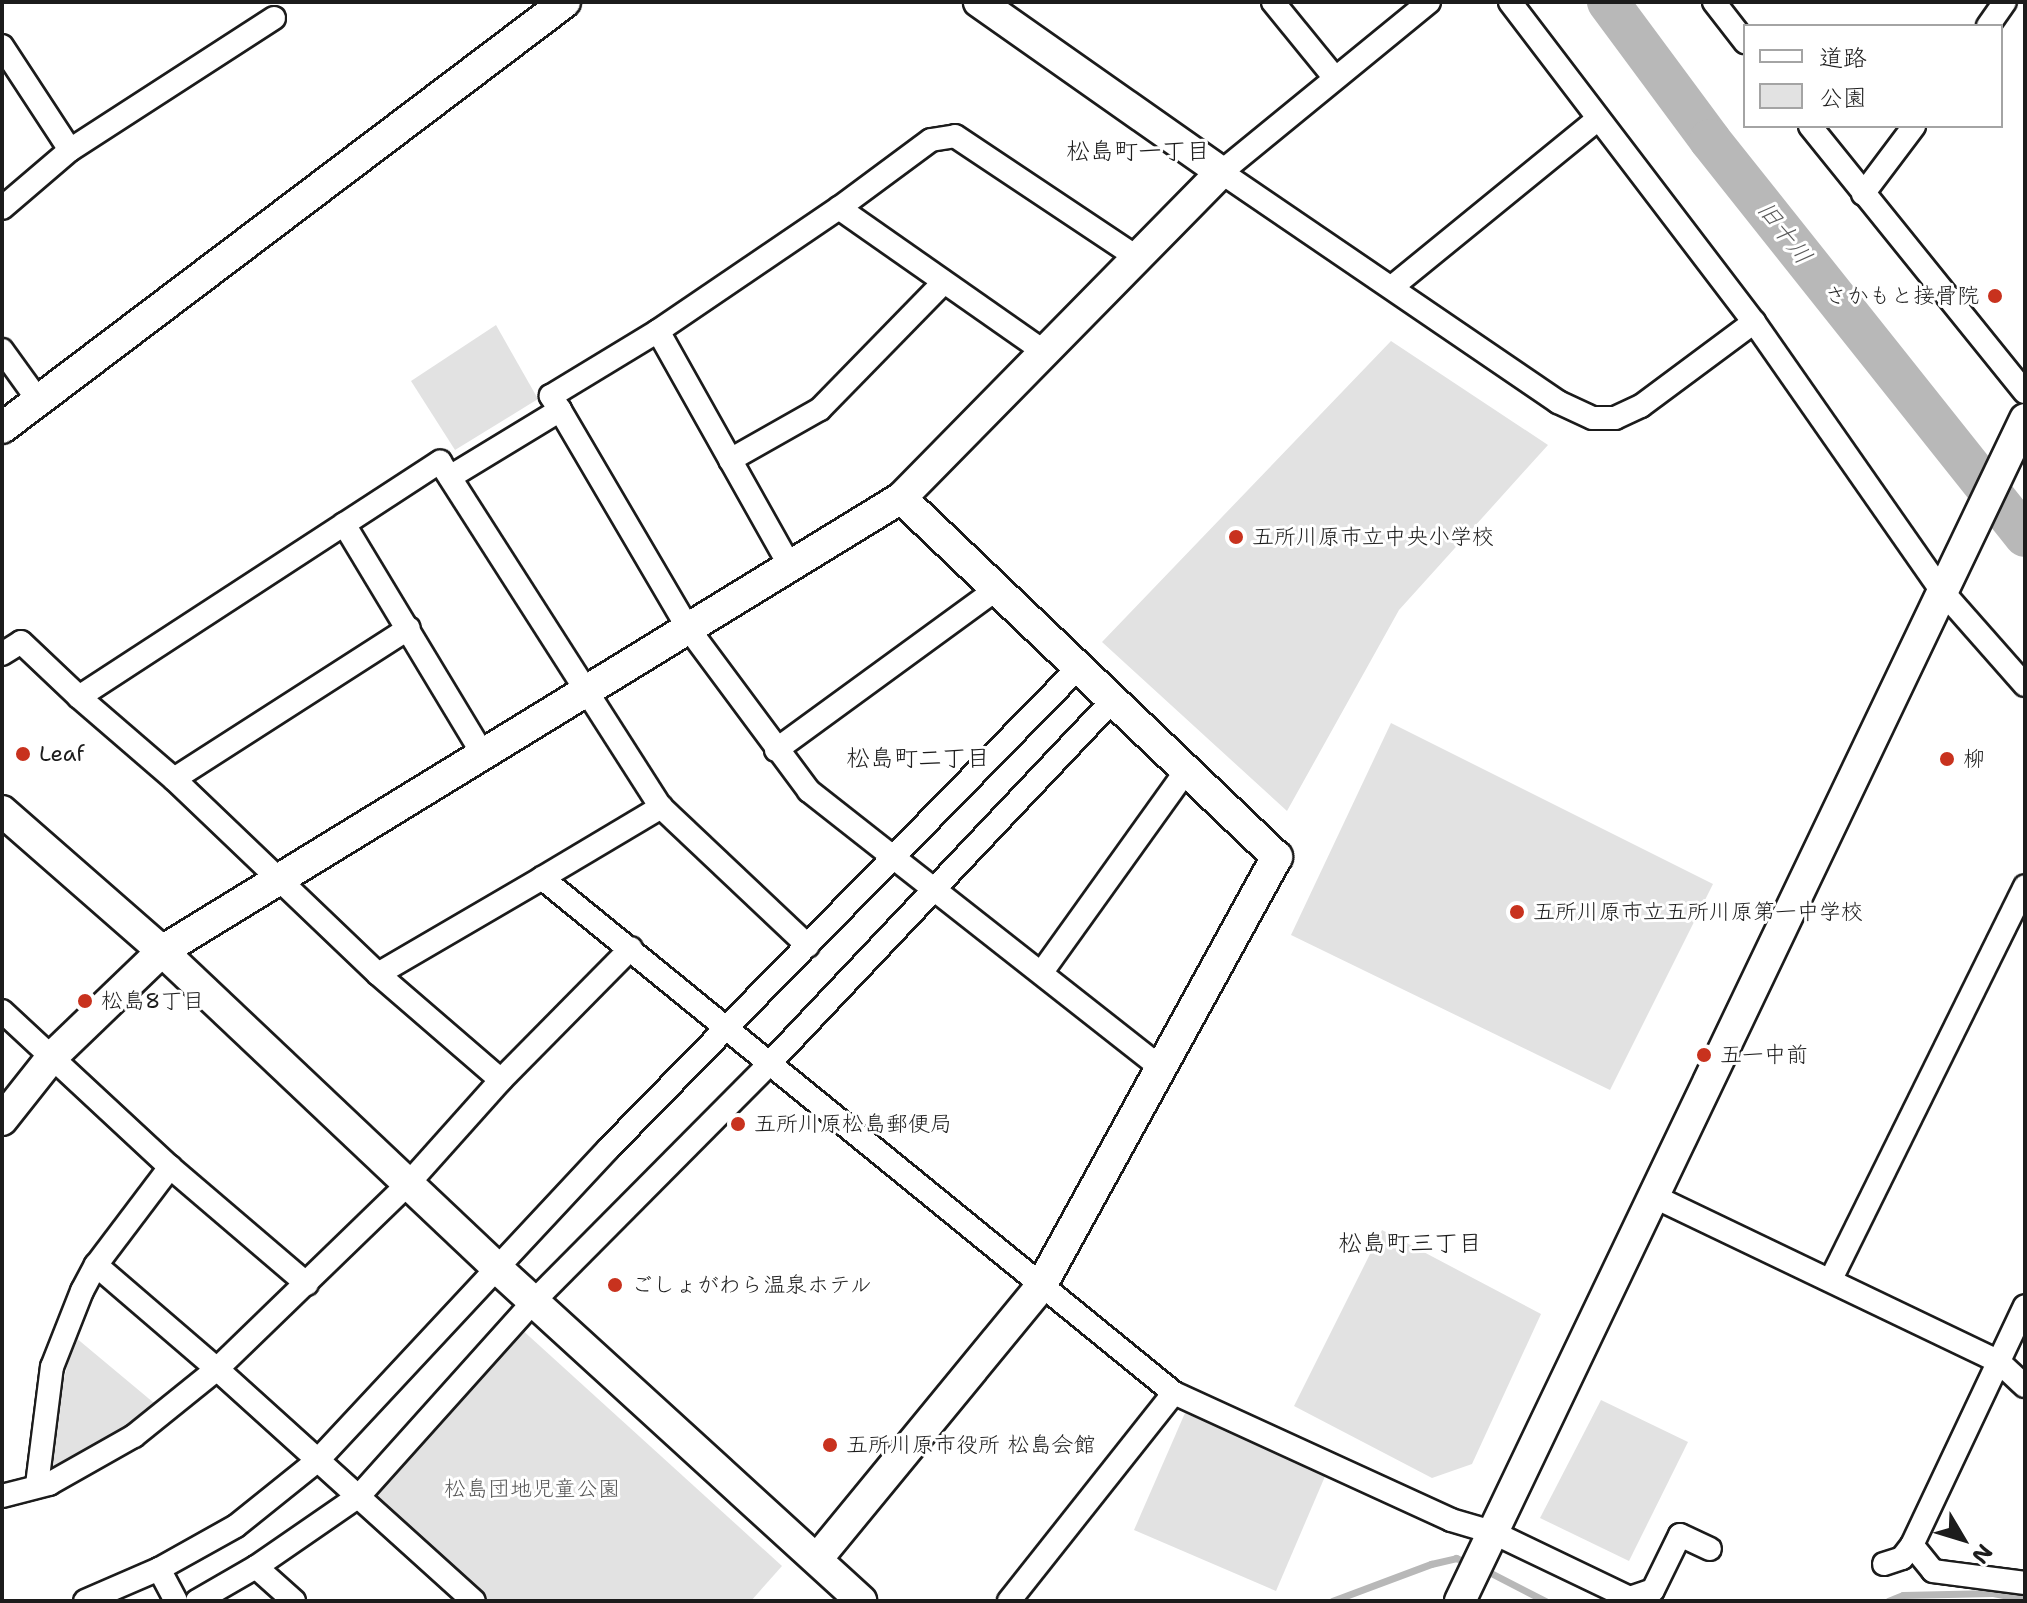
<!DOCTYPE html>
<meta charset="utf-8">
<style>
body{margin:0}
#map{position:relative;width:2027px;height:1603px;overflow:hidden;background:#fff;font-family:"Shantell Sans","Klee One",sans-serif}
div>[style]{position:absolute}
.green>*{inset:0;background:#e2e2e2}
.stream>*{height:7px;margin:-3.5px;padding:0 3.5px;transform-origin:3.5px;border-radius:3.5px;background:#b8b8b8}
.river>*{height:42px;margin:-21px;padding:0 21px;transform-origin:21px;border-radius:21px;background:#b8b8b8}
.roads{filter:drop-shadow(2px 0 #1c1c1c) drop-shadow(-2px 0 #1c1c1c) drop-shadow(0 2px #1c1c1c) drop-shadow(0 -2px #1c1c1c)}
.street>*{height:22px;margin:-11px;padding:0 11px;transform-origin:11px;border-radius:11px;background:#fff}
.secondary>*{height:30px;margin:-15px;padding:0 15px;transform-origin:15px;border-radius:15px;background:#fff}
.dots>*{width:22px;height:22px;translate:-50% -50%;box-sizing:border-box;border:4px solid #fff;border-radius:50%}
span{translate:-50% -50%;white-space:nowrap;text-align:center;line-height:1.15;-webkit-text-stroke:6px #fff;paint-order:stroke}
.poi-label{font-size:22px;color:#1c1c1c}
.right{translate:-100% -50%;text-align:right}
.left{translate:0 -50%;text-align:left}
.park-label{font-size:22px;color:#575757}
.neighbourhood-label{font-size:24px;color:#1c1c1c}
.water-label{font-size:24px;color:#5a5a5a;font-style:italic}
.frame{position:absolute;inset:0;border:4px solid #1c1c1c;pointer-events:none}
.legend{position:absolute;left:1743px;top:24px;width:260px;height:104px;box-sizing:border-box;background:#fff;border:2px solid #a4a4a4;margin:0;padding:10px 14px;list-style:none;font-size:24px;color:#1c1c1c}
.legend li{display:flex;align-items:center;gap:16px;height:40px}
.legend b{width:40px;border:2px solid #a4a4a4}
.north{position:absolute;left:1923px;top:1499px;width:80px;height:80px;-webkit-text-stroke:6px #fff;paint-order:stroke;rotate:128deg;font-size:22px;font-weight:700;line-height:32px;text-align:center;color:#1c1c1c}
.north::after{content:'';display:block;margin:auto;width:28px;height:36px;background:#1c1c1c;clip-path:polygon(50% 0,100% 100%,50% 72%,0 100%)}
</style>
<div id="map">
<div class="green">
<i style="clip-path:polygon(496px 325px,538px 399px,455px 450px,411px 381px)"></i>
<i style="clip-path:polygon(1391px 341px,1548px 445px,1399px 610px,1287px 811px,1102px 642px)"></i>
<i style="clip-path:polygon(1391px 723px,1713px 884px,1610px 1090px,1291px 935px)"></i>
<i style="clip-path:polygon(1382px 1230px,1541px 1314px,1472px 1464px,1432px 1478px,1294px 1406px)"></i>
<i style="clip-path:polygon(519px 1327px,782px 1566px,751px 1601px,489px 1601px,372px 1495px)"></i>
<i style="clip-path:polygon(75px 1337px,160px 1408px,57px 1476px,47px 1473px,59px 1397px)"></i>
<i style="clip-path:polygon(1601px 1400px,1688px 1442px,1629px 1561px,1540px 1518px)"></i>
<i style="clip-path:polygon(1185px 1413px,1326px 1474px,1276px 1591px,1134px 1530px)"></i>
</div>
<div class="stream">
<i style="left:1485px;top:1570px;width:68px;rotate:27.3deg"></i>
<i style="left:1332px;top:1601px;width:106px;rotate:-20.5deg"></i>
<i style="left:1431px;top:1564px;width:26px;rotate:-13deg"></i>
<i style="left:1456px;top:1558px;width:15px;rotate:23deg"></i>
<i style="left:1888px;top:1601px;width:16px;rotate:-22deg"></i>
<i style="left:1903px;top:1595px;width:90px;rotate:-1.3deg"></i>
<i style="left:1993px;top:1593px;width:33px;rotate:11deg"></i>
</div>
<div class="river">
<i style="left:1608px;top:2px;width:172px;rotate:53.5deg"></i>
<i style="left:1710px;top:140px;width:506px;rotate:51.5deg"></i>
</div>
<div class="roads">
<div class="street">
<i style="left:1273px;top:2px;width:98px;rotate:50.8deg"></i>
<i style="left:1429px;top:2px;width:269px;rotate:140.7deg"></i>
<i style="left:1221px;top:172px;width:408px;rotate:34.3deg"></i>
<i style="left:1558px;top:402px;width:38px;rotate:25deg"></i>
<i style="left:1593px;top:418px;width:22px"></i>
<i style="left:1615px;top:418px;width:29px;rotate:-25deg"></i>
<i style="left:1641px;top:406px;width:141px;rotate:-36.6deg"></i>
<i style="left:1510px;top:2px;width:402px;rotate:52.7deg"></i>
<i style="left:1754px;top:322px;width:328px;rotate:55.1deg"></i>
<i style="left:1942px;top:591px;width:125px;rotate:48.6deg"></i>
<i style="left:1714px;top:2px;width:51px;rotate:52.2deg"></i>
<i style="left:1988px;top:26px;width:29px;rotate:-55deg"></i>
<i style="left:2px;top:46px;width:124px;rotate:56.8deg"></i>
<i style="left:70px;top:150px;width:89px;rotate:139.5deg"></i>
<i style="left:1810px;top:126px;width:342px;rotate:51.1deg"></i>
<i style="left:70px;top:150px;width:243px;rotate:-32.9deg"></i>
<i style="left:1863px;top:194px;width:85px;rotate:-53.1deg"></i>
<i style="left:839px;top:208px;width:253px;rotate:35deg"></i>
<i style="left:1392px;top:287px;width:266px;rotate:-39.2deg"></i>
<i style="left:658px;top:331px;width:270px;rotate:60.7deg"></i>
<i style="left:2px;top:350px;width:62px;rotate:54.2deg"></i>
<i style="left:560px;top:410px;width:253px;rotate:59.6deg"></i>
<i style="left:688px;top:628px;width:203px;rotate:53.4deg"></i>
<i style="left:809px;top:791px;width:449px;rotate:38.2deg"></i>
<i style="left:730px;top:460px;width:103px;rotate:-29.5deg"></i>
<i style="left:820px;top:409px;width:177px;rotate:-45.7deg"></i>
<i style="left:450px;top:477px;width:129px;rotate:-31.3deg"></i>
<i style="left:560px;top:410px;width:17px;rotate:-123deg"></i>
<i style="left:551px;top:396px;width:125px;rotate:-31.3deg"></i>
<i style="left:658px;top:331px;width:219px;rotate:-34.2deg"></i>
<i style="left:839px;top:208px;width:114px;rotate:-36.5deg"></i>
<i style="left:931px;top:140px;width:24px;rotate:-9deg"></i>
<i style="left:955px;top:136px;width:220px;rotate:33.7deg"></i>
<i style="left:344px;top:524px;width:269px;rotate:58.9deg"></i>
<i style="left:2px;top:654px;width:22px;rotate:-32deg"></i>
<i style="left:21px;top:642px;width:80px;rotate:43.5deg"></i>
<i style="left:79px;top:697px;width:431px;rotate:-33.1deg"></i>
<i style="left:440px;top:462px;width:410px;rotate:57.4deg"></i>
<i style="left:661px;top:807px;width:202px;rotate:43.4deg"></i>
<i style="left:79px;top:697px;width:125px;rotate:40.8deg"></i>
<i style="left:174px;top:779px;width:282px;rotate:43.7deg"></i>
<i style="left:378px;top:974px;width:190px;rotate:-30.3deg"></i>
<i style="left:542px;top:878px;width:815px;rotate:39.18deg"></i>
<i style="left:1174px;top:1393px;width:305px;rotate:24.6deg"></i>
<i style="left:1451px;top:1520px;width:43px;rotate:16.3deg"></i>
<i style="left:1492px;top:1532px;width:153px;rotate:25.6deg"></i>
<i style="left:1630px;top:1598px;width:24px;rotate:-19deg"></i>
<i style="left:1653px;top:1590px;width:61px;rotate:-63.9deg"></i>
<i style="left:1680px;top:1535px;width:33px;rotate:25deg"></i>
<i style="left:776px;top:750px;width:275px;rotate:-36.1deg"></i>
<i style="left:174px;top:779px;width:279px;rotate:-32.7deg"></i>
<i style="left:542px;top:878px;width:139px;rotate:-30.8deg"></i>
<i style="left:1042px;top:972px;width:246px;rotate:-54.4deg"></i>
<i style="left:378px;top:974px;width:162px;rotate:40.8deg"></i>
<i style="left:2px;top:1011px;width:229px;rotate:42.9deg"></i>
<i style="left:170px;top:1167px;width:180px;rotate:40.5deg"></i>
<i style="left:1653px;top:1196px;width:384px;rotate:25.6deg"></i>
<i style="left:1999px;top:1362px;width:35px;rotate:43deg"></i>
<i style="left:96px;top:1265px;width:160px;rotate:40.7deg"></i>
<i style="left:217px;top:1369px;width:346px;rotate:42.1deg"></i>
<i style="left:1831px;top:1279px;width:438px;rotate:-63.7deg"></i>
<i style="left:37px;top:1485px;width:119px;rotate:-82.8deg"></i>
<i style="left:52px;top:1367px;width:82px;rotate:-68.5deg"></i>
<i style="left:82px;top:1291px;width:30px;rotate:-62deg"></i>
<i style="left:96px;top:1265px;width:123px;rotate:-52.9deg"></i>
<i style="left:2px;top:1496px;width:49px;rotate:-14.3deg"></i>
<i style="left:49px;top:1484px;width:98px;rotate:-29.5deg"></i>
<i style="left:134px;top:1436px;width:107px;rotate:-38.9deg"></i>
<i style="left:217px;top:1369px;width:266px;rotate:-44.1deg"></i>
<i style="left:408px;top:1184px;width:140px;rotate:-48.2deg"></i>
<i style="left:501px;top:1080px;width:185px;rotate:-45.4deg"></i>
<i style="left:1912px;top:1545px;width:264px;rotate:-64.7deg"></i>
<i style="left:1884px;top:1564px;width:19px;rotate:-18deg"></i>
<i style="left:1902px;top:1558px;width:16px;rotate:-52deg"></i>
<i style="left:1912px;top:1545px;width:33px;rotate:51deg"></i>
<i style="left:1933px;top:1571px;width:93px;rotate:7.4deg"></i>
<i style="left:256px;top:1567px;width:51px;rotate:41.8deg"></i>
<i style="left:159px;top:1569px;width:36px;rotate:62deg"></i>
<i style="left:85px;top:1601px;width:81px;rotate:-23.4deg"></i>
<i style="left:159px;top:1569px;width:88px;rotate:-29.2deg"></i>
<i style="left:236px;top:1526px;width:105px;rotate:-38.8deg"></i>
<i style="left:318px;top:1460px;width:425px;rotate:-47deg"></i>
<i style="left:608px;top:1149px;width:674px;rotate:-45.66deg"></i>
<i style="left:197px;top:1601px;width:68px;rotate:-30deg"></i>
<i style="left:256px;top:1567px;width:125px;rotate:-34.6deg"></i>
<i style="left:359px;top:1496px;width:263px;rotate:-48.1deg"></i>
<i style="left:535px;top:1300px;width:331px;rotate:-45.2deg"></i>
<i style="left:768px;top:1065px;width:502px;rotate:-46.61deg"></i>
<i style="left:1009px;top:1601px;width:265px;rotate:-51.6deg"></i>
</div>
<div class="secondary">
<i style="left:2px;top:428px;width:706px;rotate:-37.11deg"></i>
<i style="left:2px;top:811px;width:213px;rotate:41.2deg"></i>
<i style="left:162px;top:951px;width:463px;rotate:43.4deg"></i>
<i style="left:498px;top:1269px;width:492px;rotate:42.4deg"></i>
<i style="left:2px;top:1120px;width:80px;rotate:-51.6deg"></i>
<i style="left:52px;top:1057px;width:153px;rotate:-43.9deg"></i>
<i style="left:162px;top:951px;width:867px;rotate:-31.51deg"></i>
<i style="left:901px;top:498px;width:457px;rotate:-45.5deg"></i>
<i style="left:1221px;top:172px;width:296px;rotate:-144.9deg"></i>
<i style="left:817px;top:1559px;width:353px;rotate:-50.6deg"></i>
<i style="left:1041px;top:1286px;width:490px;rotate:-61.2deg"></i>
<i style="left:1277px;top:857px;width:520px;rotate:-136.32deg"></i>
<i style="left:1460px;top:1601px;width:1310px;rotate:-64.45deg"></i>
</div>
</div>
<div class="dots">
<i style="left:1995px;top:296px;background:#c8321e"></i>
<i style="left:1236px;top:537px;background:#c8321e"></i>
<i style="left:23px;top:754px;background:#c8321e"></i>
<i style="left:1947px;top:759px;background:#c8321e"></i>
<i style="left:1517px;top:912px;background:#c8321e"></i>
<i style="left:85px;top:1001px;background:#c8321e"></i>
<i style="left:1704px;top:1055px;background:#c8321e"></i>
<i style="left:738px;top:1124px;background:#c8321e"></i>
<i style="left:615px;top:1285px;background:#c8321e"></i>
<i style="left:830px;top:1445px;background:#c8321e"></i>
</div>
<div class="poi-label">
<span class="right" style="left:1979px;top:296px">さかもと接骨院</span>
<span class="left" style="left:1252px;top:537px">五所川原市立中央小学校</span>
<span class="left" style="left:39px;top:754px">Leaf</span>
<span class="left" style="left:1963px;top:759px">柳</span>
<span class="left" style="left:1533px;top:912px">五所川原市立五所川原第一中学校</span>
<span class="left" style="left:101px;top:1001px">松島8丁目</span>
<span class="left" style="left:1720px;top:1055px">五一中前</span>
<span class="left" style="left:754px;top:1124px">五所川原松島郵便局</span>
<span class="left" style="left:631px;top:1285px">ごしょがわら温泉ホテル</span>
<span class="left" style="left:846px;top:1445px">五所川原市役所 松島会館</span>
</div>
<div class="park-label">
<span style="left:532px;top:1489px">松島団地児童公園</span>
</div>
<div class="neighbourhood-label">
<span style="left:1138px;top:152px">松島町一丁目</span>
<span style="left:918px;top:759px">松島町二丁目</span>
<span style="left:1410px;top:1244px">松島町三丁目</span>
</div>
<div class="water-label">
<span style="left:1784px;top:233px;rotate:52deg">旧十川</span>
</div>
<div class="frame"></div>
<ul class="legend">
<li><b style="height:10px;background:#fff"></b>道路</li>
<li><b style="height:22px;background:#e2e2e2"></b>公園</li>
</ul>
<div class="north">N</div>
</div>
